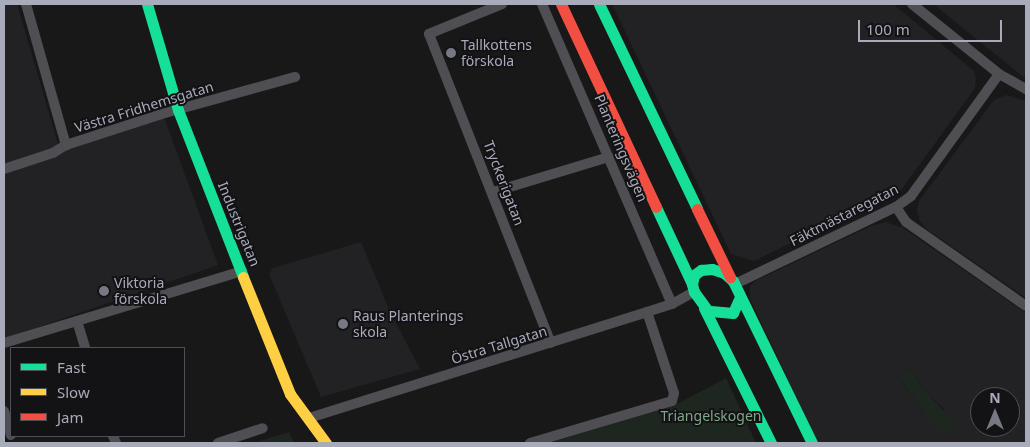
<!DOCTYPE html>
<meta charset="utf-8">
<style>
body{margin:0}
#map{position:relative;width:1030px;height:447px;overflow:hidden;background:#181819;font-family:"Noto Sans",sans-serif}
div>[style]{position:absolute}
.built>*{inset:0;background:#222225}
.green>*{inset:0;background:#1e2620}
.street>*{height:10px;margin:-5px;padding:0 5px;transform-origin:5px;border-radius:5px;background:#4e4e53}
.fast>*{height:11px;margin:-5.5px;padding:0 5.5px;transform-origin:5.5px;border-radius:5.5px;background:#16e098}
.slow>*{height:11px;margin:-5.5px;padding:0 5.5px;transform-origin:5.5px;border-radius:5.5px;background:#ffcf43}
.jam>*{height:11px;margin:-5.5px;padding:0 5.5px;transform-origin:5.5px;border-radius:5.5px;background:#f24e42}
.dots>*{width:14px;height:14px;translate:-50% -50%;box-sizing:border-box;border:2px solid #131215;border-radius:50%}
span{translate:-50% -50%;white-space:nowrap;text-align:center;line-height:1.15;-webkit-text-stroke:4px #131215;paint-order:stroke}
.poi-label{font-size:14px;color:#a8abba}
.left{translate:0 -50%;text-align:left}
.street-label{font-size:14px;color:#a8abba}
.park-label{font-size:14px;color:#7ea787}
.frame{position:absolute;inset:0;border:5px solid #a8abba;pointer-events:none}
.legend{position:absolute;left:10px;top:347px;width:175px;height:90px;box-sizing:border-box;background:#131215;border:1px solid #4f4f57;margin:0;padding:6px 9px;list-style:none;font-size:15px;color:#a8abba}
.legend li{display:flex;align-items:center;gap:10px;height:25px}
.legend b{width:25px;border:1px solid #4f4f57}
.north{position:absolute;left:970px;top:387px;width:50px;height:50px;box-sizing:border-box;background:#131215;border:1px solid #4f4f57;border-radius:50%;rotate:0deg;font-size:14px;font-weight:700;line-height:20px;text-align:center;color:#a8abba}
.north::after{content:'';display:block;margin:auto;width:18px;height:22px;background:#767882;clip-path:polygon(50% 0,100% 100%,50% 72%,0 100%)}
.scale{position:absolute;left:858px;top:20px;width:144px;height:22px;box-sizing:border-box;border:2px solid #a8abba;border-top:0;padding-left:6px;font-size:15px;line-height:18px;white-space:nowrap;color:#a8abba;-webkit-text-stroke:4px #131215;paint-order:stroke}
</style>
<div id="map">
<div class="built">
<i style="clip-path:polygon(4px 4px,17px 4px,60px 151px,164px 117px,218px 265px,4px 339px)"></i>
<i style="clip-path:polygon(612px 4px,893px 4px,974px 71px,976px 79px,975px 88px,902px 189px,754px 261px,731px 254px)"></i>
<i style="clip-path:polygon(933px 4px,1026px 4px,1026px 79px)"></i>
<i style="clip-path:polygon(1006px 95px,1026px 101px,1026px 298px,925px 228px,920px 221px,917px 211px,919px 201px,994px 100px)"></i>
<i style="clip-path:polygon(evenodd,886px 222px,903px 228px,1026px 313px,1026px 443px,818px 443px,750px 299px,750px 286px,755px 281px,871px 226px,886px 222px,909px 369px,927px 393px,945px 410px,925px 414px,899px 377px,909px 369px,886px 222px,980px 397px,1010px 397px,1010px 427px,980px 427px,980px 397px)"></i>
<i style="clip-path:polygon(361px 242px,391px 314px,420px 369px,321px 397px,269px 274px,273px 268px)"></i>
</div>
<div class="green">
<i style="clip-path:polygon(908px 368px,927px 393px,953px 420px,955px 430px,947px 436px,925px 414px,899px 377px)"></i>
<i style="clip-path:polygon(726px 378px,756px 443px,549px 443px,677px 404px)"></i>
<i style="clip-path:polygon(289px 432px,294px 443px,254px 443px)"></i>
</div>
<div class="street">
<i style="left:26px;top:4px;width:147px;rotate:74.2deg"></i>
<i style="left:502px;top:4px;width:79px;rotate:157.7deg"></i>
<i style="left:429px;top:34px;width:332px;rotate:68.5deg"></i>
<i style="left:542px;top:4px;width:327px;rotate:66.6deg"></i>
<i style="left:912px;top:4px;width:112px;rotate:38.8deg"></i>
<i style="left:999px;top:74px;width:31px;rotate:29deg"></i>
<i style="left:4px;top:169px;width:52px;rotate:-18.1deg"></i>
<i style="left:53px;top:153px;width:15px;rotate:-32deg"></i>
<i style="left:66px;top:145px;width:104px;rotate:-17.9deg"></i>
<i style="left:165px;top:113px;width:135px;rotate:-15.5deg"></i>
<i style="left:493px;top:192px;width:121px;rotate:-16.8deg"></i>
<i style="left:896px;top:207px;width:18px;rotate:56deg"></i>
<i style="left:906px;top:222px;width:146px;rotate:35deg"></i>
<i style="left:735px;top:284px;width:178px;rotate:-25.6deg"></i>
<i style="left:896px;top:207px;width:19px;rotate:-36deg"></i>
<i style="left:911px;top:196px;width:150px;rotate:-54.2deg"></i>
<i style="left:77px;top:321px;width:28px;rotate:73deg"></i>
<i style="left:4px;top:343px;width:249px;rotate:-16.8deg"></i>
<i style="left:4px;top:411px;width:25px;rotate:74deg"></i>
<i style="left:309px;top:418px;width:354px;rotate:-17.4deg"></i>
<i style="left:647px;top:312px;width:26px;rotate:-18deg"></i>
<i style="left:672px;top:304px;width:25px;rotate:-29deg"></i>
<i style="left:113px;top:436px;width:8px;rotate:67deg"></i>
<i style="left:218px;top:443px;width:47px;rotate:-18.4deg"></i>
<i style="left:530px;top:443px;width:148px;rotate:-16.5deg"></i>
<i style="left:672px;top:401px;width:8px;rotate:-76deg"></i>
<i style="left:674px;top:393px;width:85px;rotate:-108.4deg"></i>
</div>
<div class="fast">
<i style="left:147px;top:4px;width:110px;rotate:73.7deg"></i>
<i style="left:178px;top:110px;width:179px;rotate:68.7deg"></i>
<i style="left:599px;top:4px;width:227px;rotate:64.4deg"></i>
<i style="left:656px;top:207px;width:85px;rotate:64.9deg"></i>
<i style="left:740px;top:297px;width:17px;rotate:114deg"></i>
<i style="left:733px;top:313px;width:25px;rotate:-175deg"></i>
<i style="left:708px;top:311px;width:24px;rotate:-126deg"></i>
<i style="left:694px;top:292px;width:8px;rotate:-104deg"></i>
<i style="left:692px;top:284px;width:9px;rotate:-77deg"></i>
<i style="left:694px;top:275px;width:9px;rotate:-36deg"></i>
<i style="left:701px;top:270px;width:11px;rotate:-5deg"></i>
<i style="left:712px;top:269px;width:13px;rotate:18deg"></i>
<i style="left:724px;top:273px;width:12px;rotate:42deg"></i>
<i style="left:733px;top:281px;width:180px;rotate:64deg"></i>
<i style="left:704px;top:308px;width:151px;rotate:63.6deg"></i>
</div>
<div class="slow">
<i style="left:243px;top:277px;width:126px;rotate:68.1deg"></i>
<i style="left:290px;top:394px;width:61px;rotate:53.7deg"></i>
</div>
<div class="jam">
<i style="left:561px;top:4px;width:224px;rotate:64.9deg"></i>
<i style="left:697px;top:209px;width:76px;rotate:64.1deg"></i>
</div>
<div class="dots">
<i style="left:451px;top:53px;background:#767882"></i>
<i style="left:104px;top:291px;background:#767882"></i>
<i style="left:343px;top:324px;background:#767882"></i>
</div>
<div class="poi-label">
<span class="left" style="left:461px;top:53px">Tallkottens<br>förskola</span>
<span class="left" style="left:114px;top:291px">Viktoria<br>förskola</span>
<span class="left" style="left:353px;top:324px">Raus Planterings<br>skola</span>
</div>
<div class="street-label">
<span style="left:144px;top:107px;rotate:-17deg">Västra Fridhemsgatan</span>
<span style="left:621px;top:148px;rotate:67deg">Planteringsvägen</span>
<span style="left:504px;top:183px;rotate:69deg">Tryckerigatan</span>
<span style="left:844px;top:215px;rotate:-27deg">Fäktmästaregatan</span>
<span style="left:239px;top:224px;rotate:68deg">Industrigatan</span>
<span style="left:499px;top:345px;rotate:-17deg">Östra Tallgatan</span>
</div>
<div class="park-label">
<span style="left:711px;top:416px">Triangelskogen</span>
</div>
<div class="frame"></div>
<ul class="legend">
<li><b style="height:6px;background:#16e098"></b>Fast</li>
<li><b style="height:6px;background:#ffcf43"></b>Slow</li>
<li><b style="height:6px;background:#f24e42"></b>Jam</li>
</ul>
<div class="north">N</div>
<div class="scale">100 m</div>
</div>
